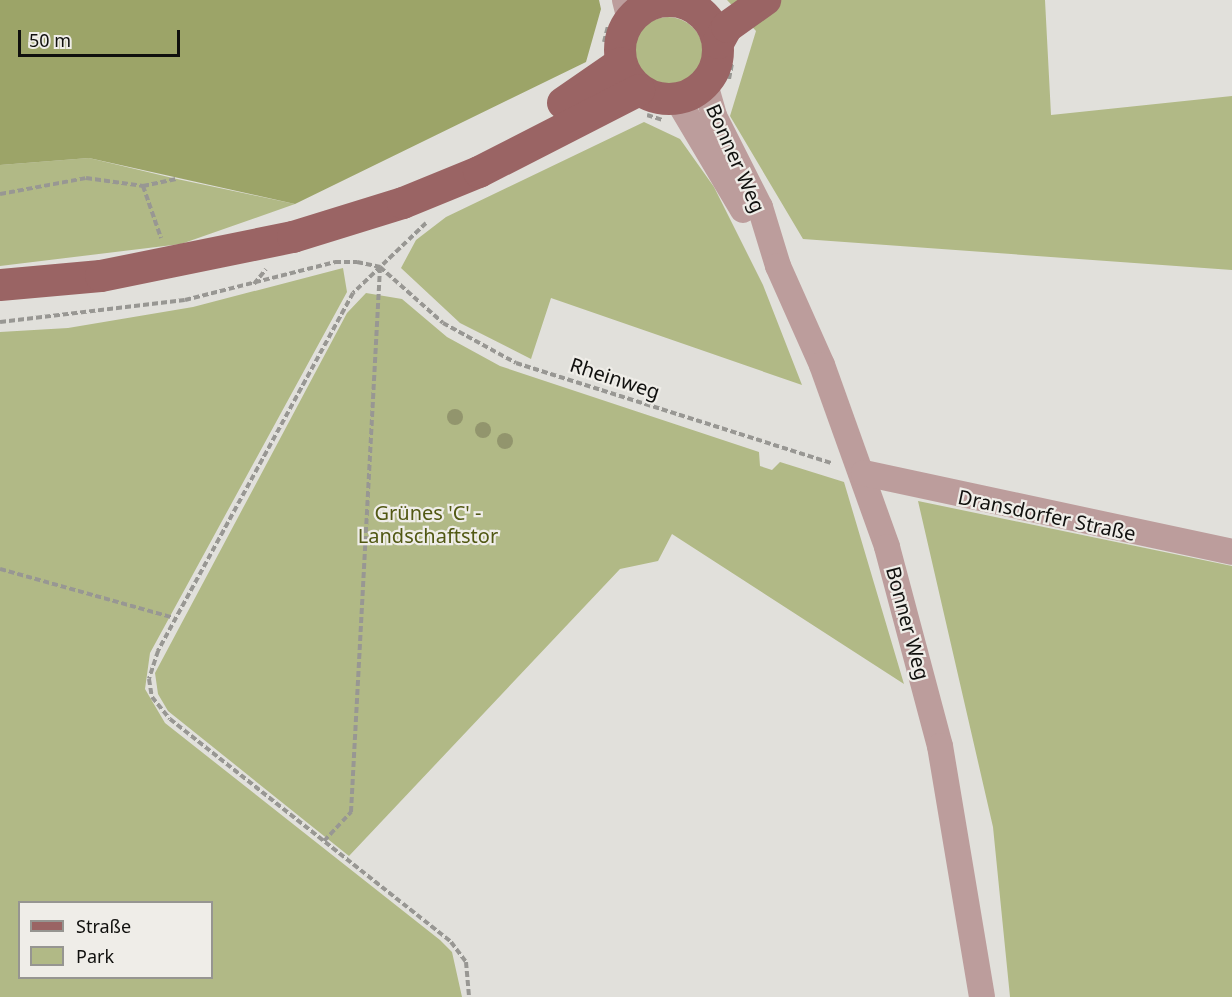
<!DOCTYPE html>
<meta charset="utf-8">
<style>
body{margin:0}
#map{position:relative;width:1232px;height:997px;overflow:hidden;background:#e1e0db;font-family:"Noto Sans",sans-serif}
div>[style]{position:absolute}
.green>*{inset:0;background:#b1b986}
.round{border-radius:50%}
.forest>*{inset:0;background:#9ca468}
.path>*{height:4px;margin-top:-2px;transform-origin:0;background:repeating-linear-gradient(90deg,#989793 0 6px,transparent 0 9px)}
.minor>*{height:26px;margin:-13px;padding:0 13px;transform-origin:13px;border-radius:13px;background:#bc9d9c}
.major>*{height:32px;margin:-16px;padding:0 16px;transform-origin:16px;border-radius:16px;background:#9a6464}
.major>.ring{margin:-16px;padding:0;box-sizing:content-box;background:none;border:32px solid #9a6464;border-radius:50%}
.trees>*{width:16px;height:16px;margin:-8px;border-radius:50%;background:#92956d}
span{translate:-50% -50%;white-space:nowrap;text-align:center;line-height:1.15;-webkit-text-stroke:4.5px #efede8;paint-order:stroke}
.street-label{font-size:20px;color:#10100e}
.park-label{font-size:20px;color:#515813}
.legend{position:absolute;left:18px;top:901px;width:195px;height:78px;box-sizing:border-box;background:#efede8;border:2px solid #969591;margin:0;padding:8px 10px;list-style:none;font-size:18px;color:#10100e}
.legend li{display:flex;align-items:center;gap:12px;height:30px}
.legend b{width:30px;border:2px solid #969591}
.scale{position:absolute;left:18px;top:30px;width:162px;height:27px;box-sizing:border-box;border:3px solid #10100e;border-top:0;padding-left:8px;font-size:18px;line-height:21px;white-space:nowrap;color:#10100e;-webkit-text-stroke:4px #efede8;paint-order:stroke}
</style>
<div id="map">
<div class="green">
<i style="clip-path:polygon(727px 0,1045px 0,1051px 115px,1232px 96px,1232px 270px,803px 239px,730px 116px,756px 31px)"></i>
<i class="round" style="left:633px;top:17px;width:70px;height:70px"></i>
<i style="clip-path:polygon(644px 122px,680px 139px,714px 187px,763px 285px,802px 385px,551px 298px,531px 359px,460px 323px,401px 268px,416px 240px,446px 217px)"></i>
<i style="clip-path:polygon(89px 158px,177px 179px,295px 204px,181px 244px,0 266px,0 165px)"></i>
<i style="clip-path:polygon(evenodd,343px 268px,347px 292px,150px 653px,145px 689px,165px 723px,440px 940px,452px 952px,462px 997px,0 997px,0 332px,68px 328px,193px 307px,343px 268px,20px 902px,212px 902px,212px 978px,20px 978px,20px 902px)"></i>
<i style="clip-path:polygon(366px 293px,402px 299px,447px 337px,500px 366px,759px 452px,760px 466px,772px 470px,780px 462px,844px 482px,904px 684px,672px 534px,658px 561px,620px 569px,349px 856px,168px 711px,158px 694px,155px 673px,347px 313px)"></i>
<i style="clip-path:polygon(918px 501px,1232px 566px,1232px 997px,1010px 997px,993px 827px)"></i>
</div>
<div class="forest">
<i style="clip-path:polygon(0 0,599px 0,601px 9px,586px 62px,295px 204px,89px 158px,0 165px)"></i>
</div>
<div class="path">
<i style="left:604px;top:42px;width:16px;rotate:-76deg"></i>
<i style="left:729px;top:79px;width:16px;rotate:-79deg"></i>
<i style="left:647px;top:115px;width:16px;rotate:18deg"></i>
<i style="left:143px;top:186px;width:35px;rotate:-12deg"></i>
<i style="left:0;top:194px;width:87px;rotate:-10.5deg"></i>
<i style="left:86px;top:178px;width:58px;rotate:8deg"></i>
<i style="left:143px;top:186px;width:55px;rotate:70.9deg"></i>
<i style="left:426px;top:223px;width:101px;rotate:136.2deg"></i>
<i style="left:353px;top:293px;width:408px;rotate:118.6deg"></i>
<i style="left:158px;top:651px;width:29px;rotate:108deg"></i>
<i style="left:149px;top:679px;width:18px;rotate:81deg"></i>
<i style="left:152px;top:697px;width:28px;rotate:51deg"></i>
<i style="left:170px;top:719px;width:359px;rotate:38.4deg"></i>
<i style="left:451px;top:942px;width:25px;rotate:53deg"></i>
<i style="left:466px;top:962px;width:35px;rotate:85deg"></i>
<i style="left:254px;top:284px;width:19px;rotate:-51deg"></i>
<i style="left:0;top:322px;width:186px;rotate:-6.8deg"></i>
<i style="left:185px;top:300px;width:155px;rotate:-14.2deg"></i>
<i style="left:335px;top:262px;width:22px"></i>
<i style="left:357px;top:262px;width:24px;rotate:12deg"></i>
<i style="left:380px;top:267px;width:84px;rotate:41.6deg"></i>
<i style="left:443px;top:323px;width:83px;rotate:28.7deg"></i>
<i style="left:516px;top:363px;width:331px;rotate:17.6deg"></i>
<i style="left:0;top:569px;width:178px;rotate:15.7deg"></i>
<i style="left:324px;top:841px;width:40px;rotate:-47deg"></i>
<i style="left:351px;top:812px;width:545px;rotate:-86.95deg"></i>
</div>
<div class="minor">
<i style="left:625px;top:0;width:21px;rotate:76deg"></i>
<i style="left:659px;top:0;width:1px;rotate:45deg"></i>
<i style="left:705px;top:84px;width:33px;rotate:74deg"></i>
<i style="left:714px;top:116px;width:102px;rotate:63.2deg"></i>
<i style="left:760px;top:207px;width:62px;rotate:73deg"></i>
<i style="left:778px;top:266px;width:108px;rotate:66deg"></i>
<i style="left:822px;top:365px;width:193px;rotate:70.3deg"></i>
<i style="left:887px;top:547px;width:206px;rotate:75.1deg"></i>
<i style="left:940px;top:746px;width:254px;rotate:80.5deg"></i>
<i style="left:677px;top:99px;width:129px;rotate:59.3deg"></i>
<i style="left:864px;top:473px;width:376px;rotate:12.1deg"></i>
</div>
<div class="major">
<i class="ring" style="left:620px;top:1px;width:66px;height:66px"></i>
<i style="left:718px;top:43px;width:18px;rotate:-61deg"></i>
<i style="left:727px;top:27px;width:47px;rotate:-35.4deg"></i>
<i style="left:563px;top:103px;width:70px;rotate:-34.6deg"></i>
<i style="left:0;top:285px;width:101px;rotate:-5.1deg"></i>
<i style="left:101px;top:276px;width:196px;rotate:-11.5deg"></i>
<i style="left:293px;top:237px;width:115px;rotate:-17.2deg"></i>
<i style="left:403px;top:203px;width:82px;rotate:-22.2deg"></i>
<i style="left:479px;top:172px;width:180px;rotate:-27.1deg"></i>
</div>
<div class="trees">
<i style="left:455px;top:417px"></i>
<i style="left:483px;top:430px"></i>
<i style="left:505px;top:441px"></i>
</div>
<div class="street-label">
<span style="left:736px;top:158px;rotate:66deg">Bonner Weg</span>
<span style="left:615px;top:378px;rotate:18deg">Rheinweg</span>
<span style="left:1047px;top:515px;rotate:12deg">Dransdorfer Straße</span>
<span style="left:908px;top:623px;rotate:75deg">Bonner Weg</span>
</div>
<div class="park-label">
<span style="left:428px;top:524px">Grünes 'C' -<br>Landschaftstor</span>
</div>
<ul class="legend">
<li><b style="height:8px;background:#9a6464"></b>Straße</li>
<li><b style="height:16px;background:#b1b986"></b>Park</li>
</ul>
<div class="scale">50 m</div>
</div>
